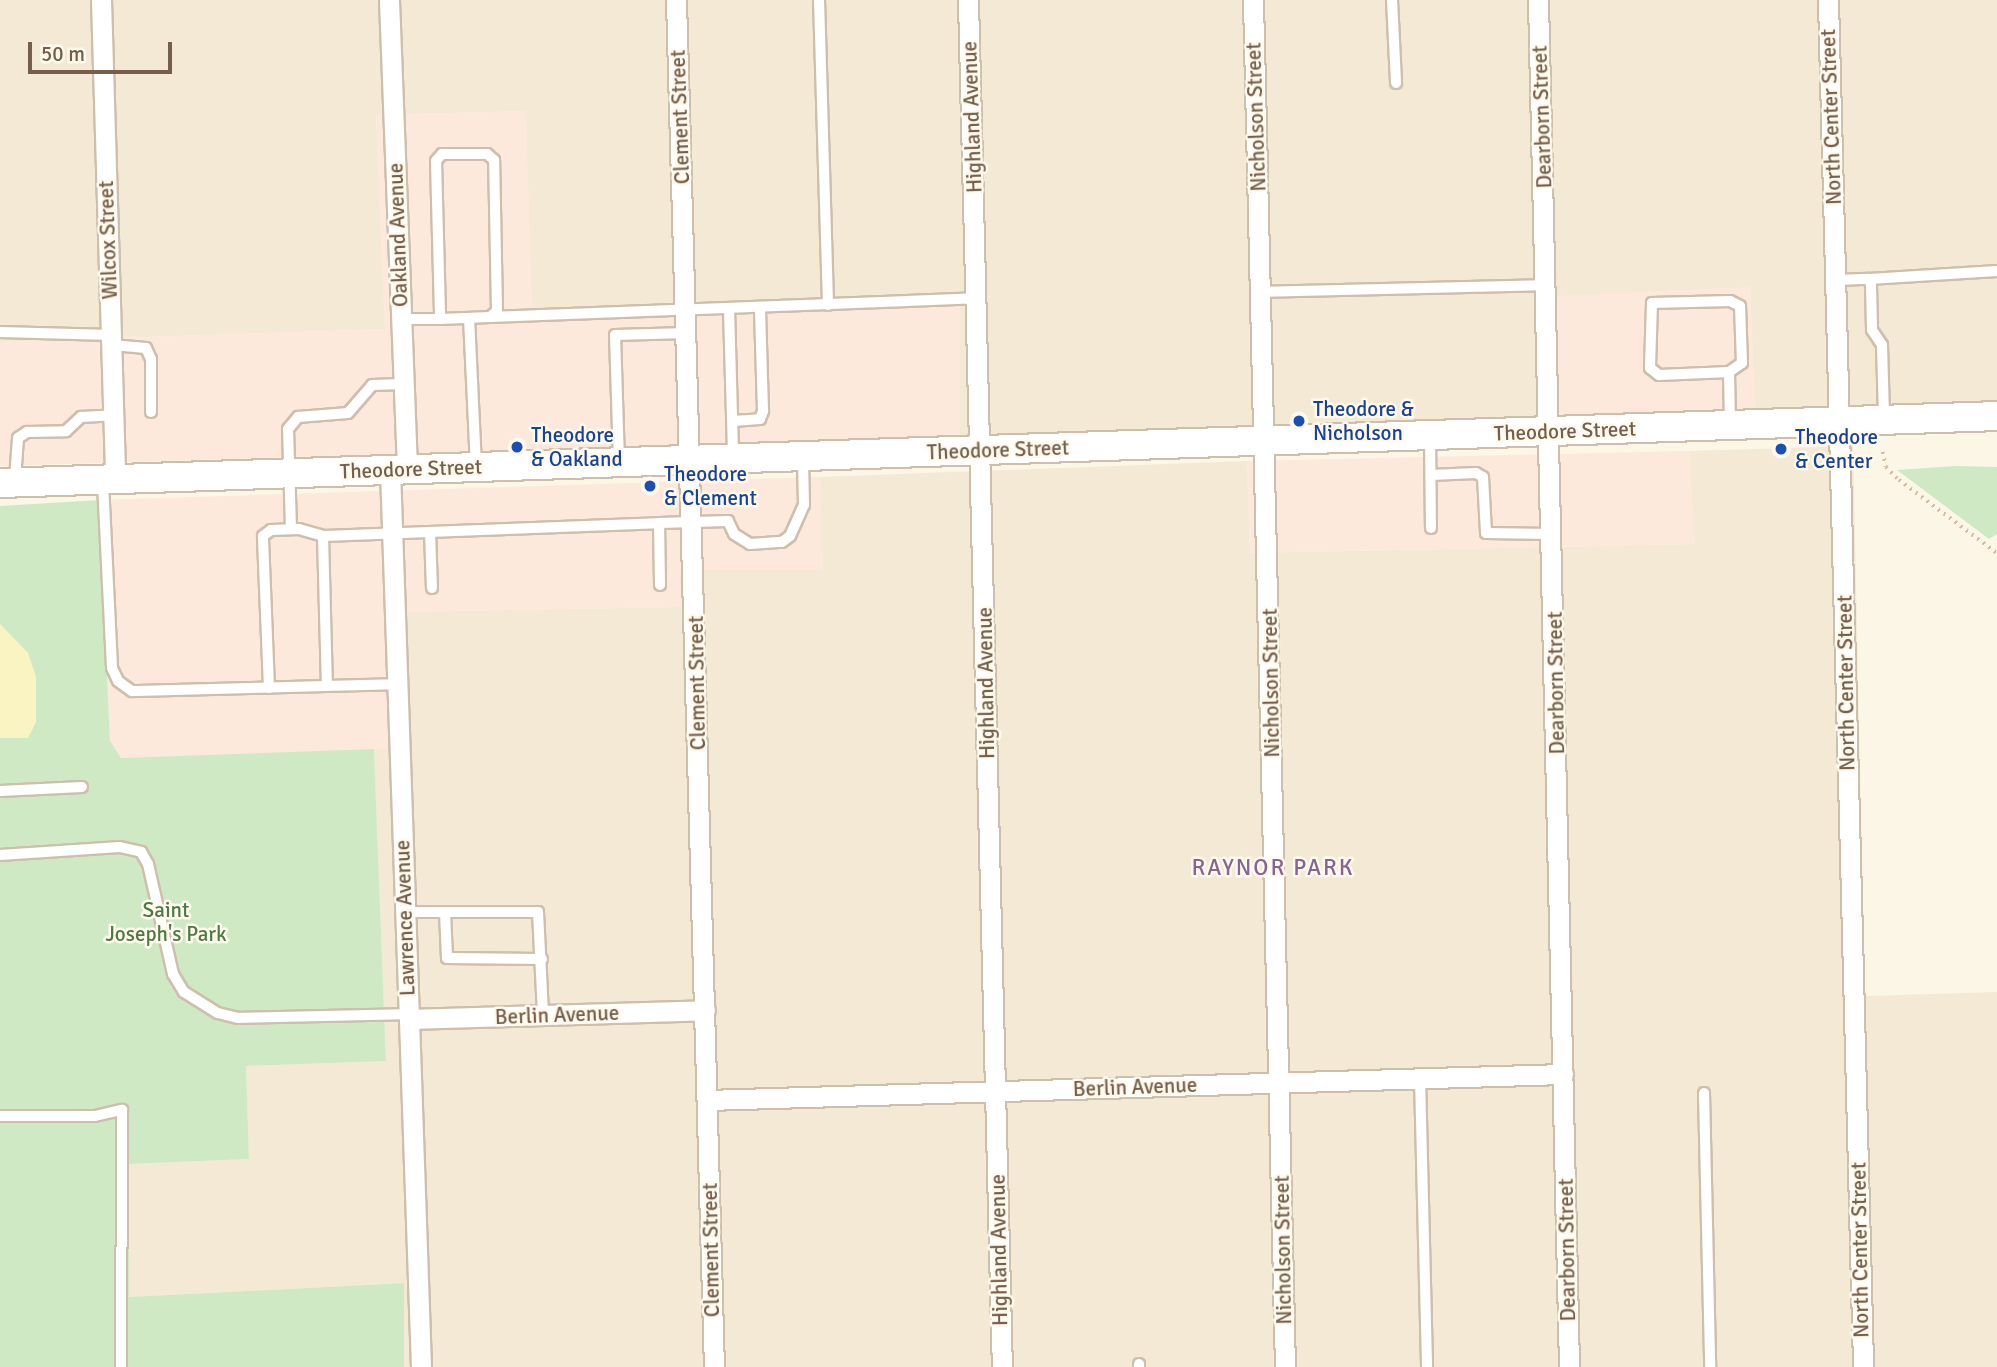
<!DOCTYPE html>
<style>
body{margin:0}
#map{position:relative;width:1997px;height:1367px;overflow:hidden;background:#fcf6e7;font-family:Signika,sans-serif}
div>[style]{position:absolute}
.residential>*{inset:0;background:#f3e9d5}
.commercial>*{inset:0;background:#fce9db}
.green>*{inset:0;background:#d0e9c5}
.sand>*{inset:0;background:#faf4c3}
.path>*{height:3.5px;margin-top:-1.75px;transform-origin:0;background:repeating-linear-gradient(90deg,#d6bca2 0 2px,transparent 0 7px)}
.roads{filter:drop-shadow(2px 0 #cebfad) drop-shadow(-2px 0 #cebfad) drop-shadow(0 2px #cebfad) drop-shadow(0 -2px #cebfad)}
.lane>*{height:10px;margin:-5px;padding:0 5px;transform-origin:5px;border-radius:5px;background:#fff}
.street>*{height:19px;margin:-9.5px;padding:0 9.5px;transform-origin:9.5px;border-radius:9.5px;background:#fff}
.secondary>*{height:28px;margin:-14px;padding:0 14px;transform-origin:14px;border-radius:14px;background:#fff}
.dots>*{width:19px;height:19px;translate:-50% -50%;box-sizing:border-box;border:4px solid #fffaed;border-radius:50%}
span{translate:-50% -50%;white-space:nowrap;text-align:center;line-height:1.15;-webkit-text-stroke:5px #fffaed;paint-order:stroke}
.street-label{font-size:21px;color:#755f4c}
.transit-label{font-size:21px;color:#164399}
.left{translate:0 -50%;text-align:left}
.park-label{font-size:21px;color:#4d7a44}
.neighbourhood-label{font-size:23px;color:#876491;letter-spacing:2px}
.scale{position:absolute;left:28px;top:42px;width:144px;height:32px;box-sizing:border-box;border:4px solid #755f4c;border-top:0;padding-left:9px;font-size:21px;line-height:24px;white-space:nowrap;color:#755f4c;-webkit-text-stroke:5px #fffaed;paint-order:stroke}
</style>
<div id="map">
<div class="residential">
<i style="clip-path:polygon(0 0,1997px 0,1997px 403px,1755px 415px,1750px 288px,1538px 418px,960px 437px,960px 306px,532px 312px,525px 111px,376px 115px,385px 329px,0 342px)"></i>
<i style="clip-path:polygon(1853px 446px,1865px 996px,1997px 992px,1997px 1367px,404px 1367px,404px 1283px,129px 1297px,128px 1164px,249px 1159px,246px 1066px,386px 1061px,374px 749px,406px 749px,399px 612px,680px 607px,679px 570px,822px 570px,820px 477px,1247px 461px,1250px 553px,1694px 544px,1689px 451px)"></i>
</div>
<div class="commercial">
<i style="clip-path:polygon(526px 111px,532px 311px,960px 305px,960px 437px,0 466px,0 342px,385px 329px,376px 115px)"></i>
<i style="clip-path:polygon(1750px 287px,1755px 415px,1538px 418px,1533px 297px)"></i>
<i style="clip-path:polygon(1689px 451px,1695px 544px,1250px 553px,1247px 461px)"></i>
<i style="clip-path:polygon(820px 477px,823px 570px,680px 570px,681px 607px,400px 612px,407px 749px,121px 758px,110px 742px,99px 500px)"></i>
</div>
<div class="green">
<i style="clip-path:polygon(1955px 466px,1997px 467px,1997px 534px,1989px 539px,1897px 470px)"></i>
<i style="clip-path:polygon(99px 500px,110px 741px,121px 758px,374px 749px,386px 1061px,246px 1066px,249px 1159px,129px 1164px,129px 1297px,404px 1283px,404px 1367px,0 1367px,0 506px)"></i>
</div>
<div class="sand">
<i style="clip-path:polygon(0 624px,28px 653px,36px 677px,36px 722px,28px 738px,0 738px)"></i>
</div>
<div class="path">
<i style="left:1883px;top:452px;width:15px;rotate:79deg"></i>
<i style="left:1886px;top:467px;width:18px;rotate:45deg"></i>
<i style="left:1899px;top:480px;width:122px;rotate:36.7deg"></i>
</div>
<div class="roads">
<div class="lane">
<i style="left:819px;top:0;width:305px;rotate:88.3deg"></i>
<i style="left:1392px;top:0;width:83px;rotate:87.2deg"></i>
<i style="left:1869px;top:279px;width:128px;rotate:-3.6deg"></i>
<i style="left:1836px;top:280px;width:33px;rotate:-2deg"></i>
<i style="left:1869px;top:279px;width:6px;rotate:72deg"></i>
<i style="left:1871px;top:285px;width:45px;rotate:88.7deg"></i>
<i style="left:1872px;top:330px;width:18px;rotate:56deg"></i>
<i style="left:1882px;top:345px;width:71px;rotate:88.4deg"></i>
<i style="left:1261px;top:292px;width:286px;rotate:-1.4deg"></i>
<i style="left:729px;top:309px;width:145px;rotate:88.4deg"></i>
<i style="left:490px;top:317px;width:486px;rotate:-2.2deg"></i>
<i style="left:469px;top:318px;width:146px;rotate:87.3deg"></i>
<i style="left:401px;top:319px;width:39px"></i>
<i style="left:440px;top:319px;width:50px;rotate:-2.3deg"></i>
<i style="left:490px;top:317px;width:9px;rotate:-41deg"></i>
<i style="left:497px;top:311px;width:151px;rotate:-91.1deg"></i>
<i style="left:494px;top:160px;width:9px;rotate:-139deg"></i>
<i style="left:487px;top:154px;width:45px;rotate:180deg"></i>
<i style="left:442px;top:154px;width:9px;rotate:131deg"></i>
<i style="left:436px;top:161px;width:158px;rotate:88.5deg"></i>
<i style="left:0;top:332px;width:111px;rotate:1.5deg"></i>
<i style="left:112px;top:345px;width:34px;rotate:5deg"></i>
<i style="left:146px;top:348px;width:12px;rotate:66deg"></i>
<i style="left:151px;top:359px;width:53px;rotate:90deg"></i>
<i style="left:1729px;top:372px;width:16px;rotate:-35deg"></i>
<i style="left:1742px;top:363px;width:57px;rotate:-92deg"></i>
<i style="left:1740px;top:306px;width:11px;rotate:-153deg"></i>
<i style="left:1730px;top:301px;width:78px;rotate:178.5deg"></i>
<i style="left:1652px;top:303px;width:65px;rotate:91.8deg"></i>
<i style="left:1650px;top:368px;width:11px;rotate:38deg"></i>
<i style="left:1659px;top:375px;width:70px;rotate:-2.5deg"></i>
<i style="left:1729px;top:372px;width:50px;rotate:88.9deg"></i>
<i style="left:733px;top:421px;width:27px;rotate:-4deg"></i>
<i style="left:760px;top:419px;width:9px;rotate:-69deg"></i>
<i style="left:763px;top:411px;width:103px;rotate:-91.7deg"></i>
<i style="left:1430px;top:436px;width:92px;rotate:89.4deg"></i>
<i style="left:619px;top:462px;width:127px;rotate:-91.8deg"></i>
<i style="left:615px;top:335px;width:72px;rotate:-1.6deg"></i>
<i style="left:1431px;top:475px;width:45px;rotate:-2.5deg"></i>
<i style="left:1476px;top:473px;width:8px;rotate:30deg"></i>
<i style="left:1483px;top:477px;width:56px;rotate:86.9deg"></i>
<i style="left:1486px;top:533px;width:67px;rotate:0.9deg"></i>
<i style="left:15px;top:479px;width:41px;rotate:-85.8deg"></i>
<i style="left:18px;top:438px;width:11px;rotate:-34deg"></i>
<i style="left:27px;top:432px;width:39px;rotate:-1deg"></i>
<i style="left:66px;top:431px;width:21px;rotate:-43deg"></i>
<i style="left:81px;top:417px;width:33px;rotate:-3deg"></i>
<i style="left:103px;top:483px;width:185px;rotate:87.2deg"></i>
<i style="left:112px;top:668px;width:14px;rotate:65deg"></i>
<i style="left:118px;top:681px;width:17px;rotate:36deg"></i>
<i style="left:132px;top:691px;width:265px;rotate:-1.5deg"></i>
<i style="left:291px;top:529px;width:100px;rotate:-91.7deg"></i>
<i style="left:288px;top:429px;width:16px;rotate:-50deg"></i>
<i style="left:298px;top:417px;width:50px;rotate:-4.6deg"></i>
<i style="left:348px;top:413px;width:37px;rotate:-49deg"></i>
<i style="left:372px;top:385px;width:32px;rotate:-2deg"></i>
<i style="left:430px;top:532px;width:56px;rotate:88deg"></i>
<i style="left:323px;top:536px;width:150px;rotate:88.5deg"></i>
<i style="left:660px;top:585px;width:62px;rotate:-90.9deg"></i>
<i style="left:659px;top:523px;width:69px;rotate:-1.7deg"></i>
<i style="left:728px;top:521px;width:14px;rotate:65deg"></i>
<i style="left:734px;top:534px;width:19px;rotate:32deg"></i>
<i style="left:750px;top:544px;width:32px;rotate:-4deg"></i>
<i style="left:782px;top:542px;width:10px;rotate:-37deg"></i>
<i style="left:790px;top:536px;width:34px;rotate:-66deg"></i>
<i style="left:804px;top:505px;width:45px;rotate:-91.3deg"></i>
<i style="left:269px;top:688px;width:152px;rotate:-92.3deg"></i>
<i style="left:263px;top:536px;width:10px;rotate:-37deg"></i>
<i style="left:271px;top:530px;width:28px;rotate:-2deg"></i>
<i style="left:299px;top:529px;width:25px;rotate:16deg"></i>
<i style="left:323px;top:536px;width:336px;rotate:-2.2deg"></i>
<i style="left:0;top:791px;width:82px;rotate:-2.8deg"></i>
<i style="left:0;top:855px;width:120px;rotate:-3.8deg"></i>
<i style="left:120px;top:847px;width:22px;rotate:13deg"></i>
<i style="left:141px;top:852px;width:14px;rotate:60deg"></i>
<i style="left:148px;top:864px;width:113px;rotate:77.2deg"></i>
<i style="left:173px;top:974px;width:21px;rotate:59deg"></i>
<i style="left:184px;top:992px;width:40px;rotate:32deg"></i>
<i style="left:218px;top:1013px;width:21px;rotate:14deg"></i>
<i style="left:238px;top:1018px;width:171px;rotate:-1.3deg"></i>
<i style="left:405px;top:912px;width:133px"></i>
<i style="left:538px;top:912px;width:103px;rotate:87.2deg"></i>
<i style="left:445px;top:912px;width:46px;rotate:87.5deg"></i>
<i style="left:447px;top:958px;width:95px;rotate:0.6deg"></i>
<i style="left:1420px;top:1078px;width:289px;rotate:88.6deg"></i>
<i style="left:1704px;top:1093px;width:274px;rotate:88.7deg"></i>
<i style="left:0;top:1116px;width:95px"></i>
<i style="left:95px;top:1116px;width:28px;rotate:-13deg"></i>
<i style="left:122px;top:1110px;width:257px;rotate:90.2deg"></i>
<i style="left:1139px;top:1364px;width:3px;rotate:90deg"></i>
</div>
<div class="street">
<i style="left:101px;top:0;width:479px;rotate:88.3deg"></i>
<i style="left:389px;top:0;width:469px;rotate:87.8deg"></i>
<i style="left:676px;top:0;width:1368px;rotate:88.41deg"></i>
<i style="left:968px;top:0;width:1367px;rotate:88.58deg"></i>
<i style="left:1253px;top:0;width:1367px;rotate:88.66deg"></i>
<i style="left:1538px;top:0;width:1367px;rotate:88.7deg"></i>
<i style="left:1828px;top:0;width:1367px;rotate:88.53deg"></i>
<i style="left:390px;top:470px;width:898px;rotate:88.02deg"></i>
<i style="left:409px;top:1019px;width:296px;rotate:-1.7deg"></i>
<i style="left:707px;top:1100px;width:856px;rotate:-1.74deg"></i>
</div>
<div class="secondary">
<i style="left:0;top:483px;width:1998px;rotate:-1.92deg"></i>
</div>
</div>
<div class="dots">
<i style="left:1299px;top:421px;background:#1a4fb4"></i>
<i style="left:517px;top:447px;background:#1a4fb4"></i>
<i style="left:1781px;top:449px;background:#1a4fb4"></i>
<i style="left:650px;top:486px;background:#1a4fb4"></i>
</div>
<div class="street-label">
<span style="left:680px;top:117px;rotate:-92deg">Clement Street</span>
<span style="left:972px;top:117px;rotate:-92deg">Highland Avenue</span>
<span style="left:1256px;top:117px;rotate:-92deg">Nicholson Street</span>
<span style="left:1542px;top:117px;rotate:-92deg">Dearborn Street</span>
<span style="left:1831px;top:117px;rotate:-92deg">North Center Street</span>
<span style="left:398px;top:235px;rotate:-92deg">Oakland Avenue</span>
<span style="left:108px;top:240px;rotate:-92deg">Wilcox Street</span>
<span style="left:1565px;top:431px;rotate:-2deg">Theodore Street</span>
<span style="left:998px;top:450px;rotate:-2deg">Theodore Street</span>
<span style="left:411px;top:469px;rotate:-2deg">Theodore Street</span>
<span style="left:697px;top:683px;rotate:-91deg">Clement Street</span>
<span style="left:986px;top:683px;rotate:-91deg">Highland Avenue</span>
<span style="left:1271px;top:683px;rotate:-91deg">Nicholson Street</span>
<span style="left:1556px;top:683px;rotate:-91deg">Dearborn Street</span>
<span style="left:1846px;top:683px;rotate:-91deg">North Center Street</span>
<span style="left:405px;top:918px;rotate:-92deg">Lawrence Avenue</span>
<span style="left:557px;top:1015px;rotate:-2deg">Berlin Avenue</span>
<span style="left:1135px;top:1087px;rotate:-2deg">Berlin Avenue</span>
<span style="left:711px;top:1250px;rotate:-91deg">Clement Street</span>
<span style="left:999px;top:1250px;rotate:-91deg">Highland Avenue</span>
<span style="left:1283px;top:1250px;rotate:-91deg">Nicholson Street</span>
<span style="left:1567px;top:1250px;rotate:-91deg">Dearborn Street</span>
<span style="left:1860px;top:1250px;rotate:-91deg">North Center Street</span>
</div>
<div class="transit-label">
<span class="left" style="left:1313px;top:421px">Theodore &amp;<br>Nicholson</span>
<span class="left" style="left:531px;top:447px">Theodore<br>&amp; Oakland</span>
<span class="left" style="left:1795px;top:449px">Theodore<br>&amp; Center</span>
<span class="left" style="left:664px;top:486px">Theodore<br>&amp; Clement</span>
</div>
<div class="park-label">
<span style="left:166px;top:922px">Saint<br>Joseph's Park</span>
</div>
<div class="neighbourhood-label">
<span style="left:1273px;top:868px">RAYNOR PARK</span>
</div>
<div class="scale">50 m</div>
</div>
